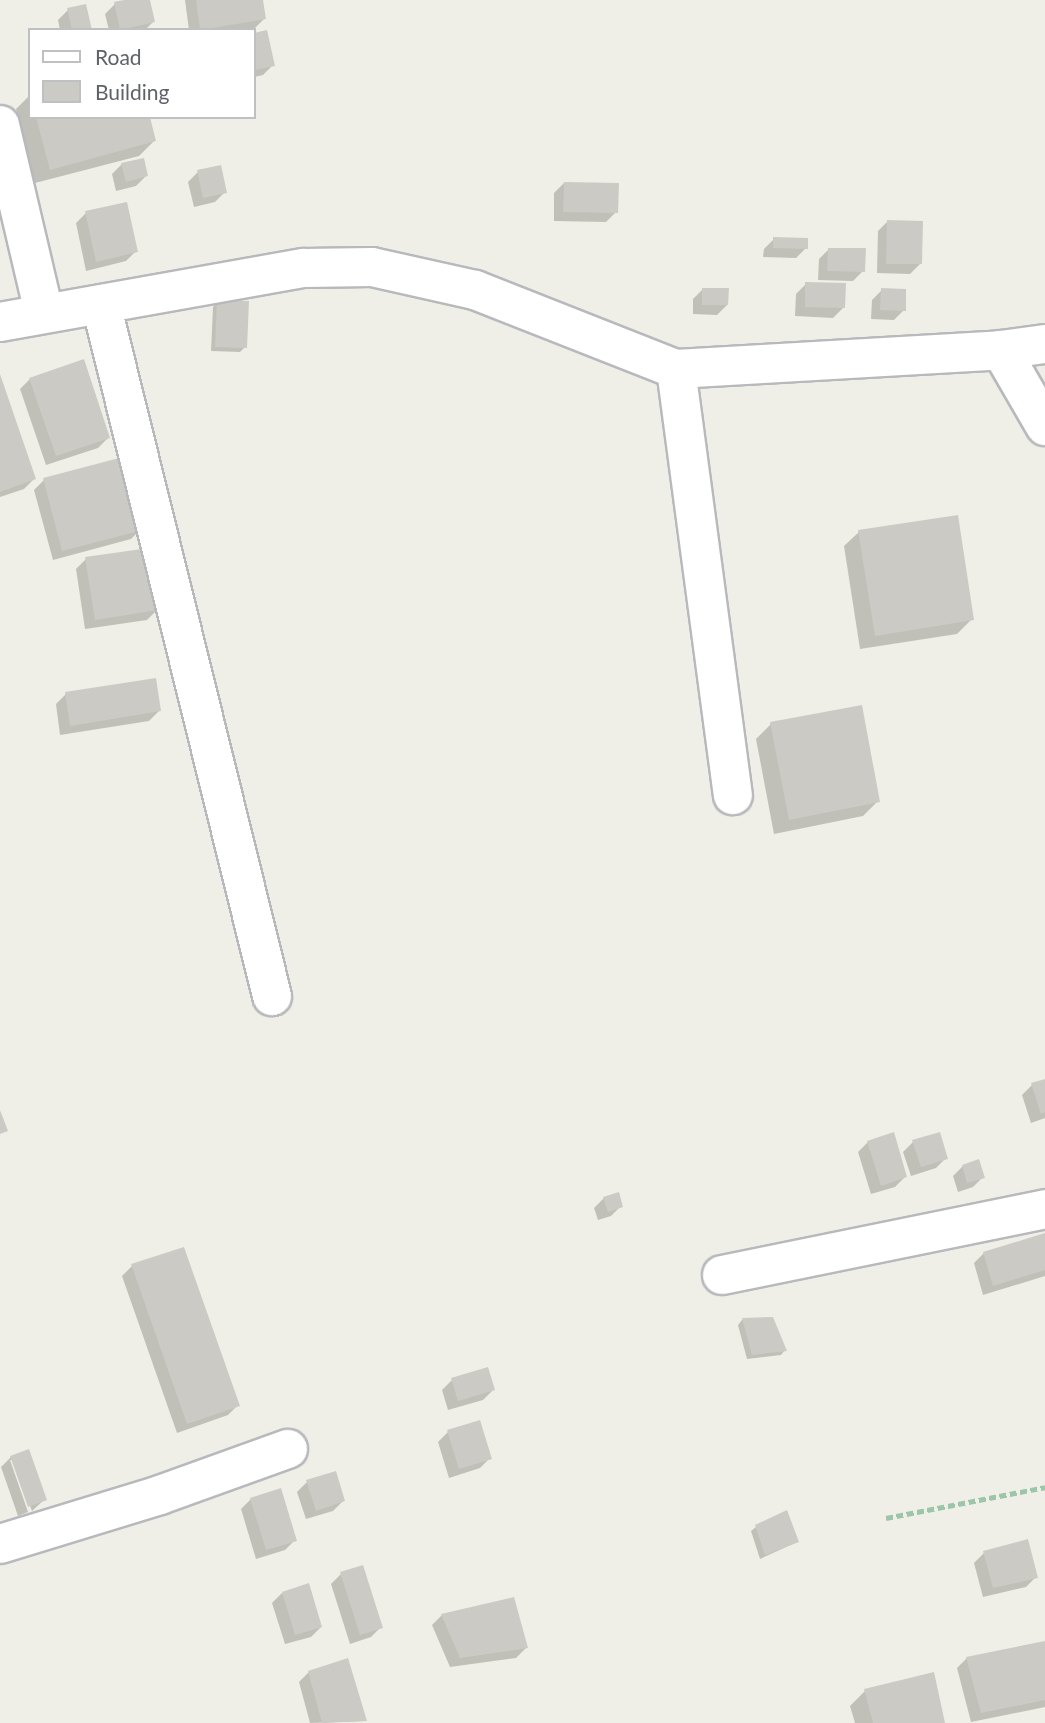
<!DOCTYPE html>
<style>
body{margin:0}
#map{position:relative;width:1045px;height:1723px;overflow:hidden;background:#f0efe7;font-family:Lato,sans-serif}
div>[style]{position:absolute}
.shadow>*{inset:0;background:#0003}
.building>*{inset:0;background:#cccac4}
.path>*{height:4.5px;margin-top:-2.25px;transform-origin:0;background:repeating-linear-gradient(90deg,#9cc6aa 0 7px,transparent 0 10.5px)}
.roads{filter:drop-shadow(2px 0 #b7b9bd) drop-shadow(-2px 0 #b7b9bd) drop-shadow(0 2px #b7b9bd) drop-shadow(0 -2px #b7b9bd)}
.minor>*{height:38px;margin:-19px;padding:0 19px;transform-origin:19px;border-radius:19px;background:#fff}
span{translate:-50% -50%;white-space:nowrap;text-align:center;line-height:1.15;-webkit-text-stroke:5px #fff;paint-order:stroke}
.legend{position:absolute;left:28px;top:28px;width:228px;height:91px;box-sizing:border-box;background:#fff;border:2px solid #bfc0c2;margin:0;padding:9px 12px;list-style:none;font-size:21px;color:#5f6267}
.legend li{display:flex;align-items:center;gap:14px;height:35px}
.legend b{width:35px;border:2px solid #bfc0c2}
</style>
<div id="map">
<div class="shadow">
<i style="clip-path:polygon(132px 0,148px 0,153px 22px,145px 30px,109px 30px,105px 14px,115px 4px)"></i>
<i style="clip-path:polygon(185px 0,262px 0,265px 18px,255px 28px,245px 30px,189px 30px)"></i>
<i style="clip-path:polygon(68px 10px,90px 30px,60px 30px,58px 20px)"></i>
<i style="clip-path:polygon(266px 32px,273px 65px,263px 75px,254px 77px,254px 35px)"></i>
<i style="clip-path:polygon(30px 95px,30px 117px,148px 117px,154px 141px,139px 156px,35px 183px,16px 109px)"></i>
<i style="clip-path:polygon(122px 164px,146px 176px,136px 186px,116px 191px,112px 174px)"></i>
<i style="clip-path:polygon(198px 172px,225px 192px,215px 202px,194px 207px,188px 182px)"></i>
<i style="clip-path:polygon(564px 183px,616px 212px,606px 222px,554px 221px,554px 193px)"></i>
<i style="clip-path:polygon(86px 213px,136px 251px,126px 261px,86px 271px,76px 223px)"></i>
<i style="clip-path:polygon(888px 221px,920px 264px,910px 274px,877px 273px,878px 231px)"></i>
<i style="clip-path:polygon(774px 239px,806px 248px,796px 258px,763px 257px,764px 249px)"></i>
<i style="clip-path:polygon(829px 249px,863px 271px,853px 281px,818px 280px,819px 259px)"></i>
<i style="clip-path:polygon(806px 284px,843px 308px,833px 318px,795px 316px,796px 294px)"></i>
<i style="clip-path:polygon(703px 289px,727px 305px,717px 315px,693px 314px,693px 299px)"></i>
<i style="clip-path:polygon(882px 290px,904px 310px,894px 320px,871px 319px,872px 300px)"></i>
<i style="clip-path:polygon(218px 302px,245px 347px,240px 352px,211px 351px,213px 307px)"></i>
<i style="clip-path:polygon(0 378px,34px 479px,24px 489px,0 497px)"></i>
<i style="clip-path:polygon(30px 379px,108px 438px,98px 448px,46px 465px,20px 389px)"></i>
<i style="clip-path:polygon(44px 480px,141px 529px,131px 539px,53px 560px,34px 490px)"></i>
<i style="clip-path:polygon(859px 532px,972px 619px,957px 634px,860px 649px,844px 546px)"></i>
<i style="clip-path:polygon(86px 559px,157px 610px,147px 620px,85px 629px,76px 569px)"></i>
<i style="clip-path:polygon(66px 694px,159px 711px,149px 721px,60px 735px,56px 704px)"></i>
<i style="clip-path:polygon(771px 724px,878px 801px,863px 816px,774px 834px,756px 739px)"></i>
<i style="clip-path:polygon(1045px 1081px,1045px 1118px,1031px 1123px,1022px 1095px,1032px 1085px)"></i>
<i style="clip-path:polygon(868px 1142px,905px 1177px,895px 1187px,871px 1194px,858px 1152px)"></i>
<i style="clip-path:polygon(913px 1142px,946px 1158px,936px 1168px,911px 1176px,903px 1152px)"></i>
<i style="clip-path:polygon(963px 1166px,983px 1177px,973px 1187px,958px 1192px,953px 1176px)"></i>
<i style="clip-path:polygon(604px 1198px,621px 1206px,611px 1216px,598px 1220px,594px 1208px)"></i>
<i style="clip-path:polygon(1045px 1235px,1045px 1276px,983px 1295px,974px 1263px,984px 1253px)"></i>
<i style="clip-path:polygon(132px 1266px,238px 1405px,228px 1415px,177px 1433px,122px 1276px)"></i>
<i style="clip-path:polygon(772px 1319px,785px 1350px,781px 1355px,747px 1359px,738px 1325px,742px 1320px)"></i>
<i style="clip-path:polygon(452px 1380px,493px 1390px,483px 1400px,448px 1410px,442px 1390px)"></i>
<i style="clip-path:polygon(448px 1432px,490px 1458px,480px 1468px,449px 1478px,438px 1442px)"></i>
<i style="clip-path:polygon(28px 1451px,45px 1499px,32px 1511px,13px 1460px,10px 1460px,28px 1512px,18px 1516px,1px 1467px,11px 1457px)"></i>
<i style="clip-path:polygon(307px 1482px,343px 1501px,333px 1511px,306px 1519px,297px 1492px)"></i>
<i style="clip-path:polygon(251px 1499px,295px 1540px,285px 1550px,256px 1559px,241px 1509px)"></i>
<i style="clip-path:polygon(756px 1527px,797px 1542px,760px 1559px,751px 1531px)"></i>
<i style="clip-path:polygon(984px 1553px,1036px 1577px,1026px 1587px,983px 1597px,974px 1563px)"></i>
<i style="clip-path:polygon(341px 1574px,381px 1627px,371px 1637px,350px 1644px,331px 1584px)"></i>
<i style="clip-path:polygon(282px 1593px,321px 1627px,311px 1637px,285px 1644px,272px 1603px)"></i>
<i style="clip-path:polygon(442px 1615px,526px 1648px,516px 1658px,450px 1667px,432px 1625px)"></i>
<i style="clip-path:polygon(1045px 1642px,1045px 1707px,971px 1722px,957px 1668px,967px 1658px)"></i>
<i style="clip-path:polygon(309px 1672px,365px 1721px,310px 1723px,299px 1682px)"></i>
<i style="clip-path:polygon(865px 1691px,943px 1723px,855px 1723px,850px 1706px)"></i>
</div>
<div class="building">
<i style="clip-path:polygon(124px 0,150px 0,155px 22px,120px 30px,114px 2px)"></i>
<i style="clip-path:polygon(196px 0,263px 0,266px 19px,200px 30px)"></i>
<i style="clip-path:polygon(86px 4px,92px 30px,72px 30px,67px 8px)"></i>
<i style="clip-path:polygon(267px 30px,275px 66px,254px 70px,254px 33px)"></i>
<i style="clip-path:polygon(36px 117px,150px 117px,156px 141px,50px 170px)"></i>
<i style="clip-path:polygon(144px 158px,148px 176px,126px 182px,121px 163px)"></i>
<i style="clip-path:polygon(221px 165px,227px 193px,203px 198px,197px 170px)"></i>
<i style="clip-path:polygon(564px 182px,619px 183px,618px 213px,563px 212px)"></i>
<i style="clip-path:polygon(127px 202px,138px 252px,96px 262px,85px 211px)"></i>
<i style="clip-path:polygon(887px 220px,923px 221px,922px 264px,886px 264px)"></i>
<i style="clip-path:polygon(773px 237px,808px 238px,808px 249px,773px 248px)"></i>
<i style="clip-path:polygon(828px 248px,866px 248px,865px 272px,827px 271px)"></i>
<i style="clip-path:polygon(805px 282px,846px 283px,845px 308px,805px 307px)"></i>
<i style="clip-path:polygon(702px 288px,729px 288px,728px 305px,702px 305px)"></i>
<i style="clip-path:polygon(881px 288px,906px 289px,906px 311px,880px 310px)"></i>
<i style="clip-path:polygon(217px 300px,249px 301px,247px 348px,215px 347px)"></i>
<i style="clip-path:polygon(84px 359px,110px 438px,56px 456px,29px 378px)"></i>
<i style="clip-path:polygon(0 374px,36px 479px,0 492px)"></i>
<i style="clip-path:polygon(123px 457px,143px 530px,62px 551px,43px 478px)"></i>
<i style="clip-path:polygon(958px 515px,974px 620px,875px 636px,858px 530px)"></i>
<i style="clip-path:polygon(149px 548px,158px 610px,95px 620px,85px 557px)"></i>
<i style="clip-path:polygon(156px 678px,161px 711px,70px 726px,65px 692px)"></i>
<i style="clip-path:polygon(862px 705px,880px 802px,789px 820px,770px 722px)"></i>
<i style="clip-path:polygon(1045px 1079px,1045px 1112px,1041px 1114px,1031px 1083px)"></i>
<i style="clip-path:polygon(0 1110px,8px 1131px,0 1134px)"></i>
<i style="clip-path:polygon(894px 1132px,907px 1177px,881px 1186px,867px 1141px)"></i>
<i style="clip-path:polygon(940px 1132px,948px 1159px,921px 1167px,912px 1140px)"></i>
<i style="clip-path:polygon(979px 1159px,985px 1178px,967px 1183px,962px 1165px)"></i>
<i style="clip-path:polygon(619px 1192px,623px 1207px,608px 1212px,603px 1197px)"></i>
<i style="clip-path:polygon(1045px 1233px,1045px 1270px,993px 1286px,983px 1252px)"></i>
<i style="clip-path:polygon(184px 1247px,240px 1406px,187px 1424px,131px 1264px)"></i>
<i style="clip-path:polygon(773px 1317px,787px 1351px,752px 1355px,742px 1318px)"></i>
<i style="clip-path:polygon(488px 1367px,495px 1390px,458px 1401px,451px 1378px)"></i>
<i style="clip-path:polygon(480px 1420px,492px 1459px,459px 1469px,447px 1430px)"></i>
<i style="clip-path:polygon(29px 1449px,47px 1500px,28px 1507px,10px 1456px)"></i>
<i style="clip-path:polygon(336px 1471px,345px 1501px,316px 1511px,306px 1480px)"></i>
<i style="clip-path:polygon(281px 1488px,297px 1541px,266px 1550px,250px 1498px)"></i>
<i style="clip-path:polygon(787px 1510px,799px 1542px,765px 1555px,755px 1525px)"></i>
<i style="clip-path:polygon(1028px 1539px,1038px 1578px,993px 1588px,983px 1551px)"></i>
<i style="clip-path:polygon(363px 1565px,383px 1628px,360px 1635px,340px 1572px)"></i>
<i style="clip-path:polygon(309px 1583px,322px 1627px,295px 1635px,282px 1592px)"></i>
<i style="clip-path:polygon(514px 1597px,528px 1648px,460px 1658px,441px 1614px)"></i>
<i style="clip-path:polygon(1045px 1641px,1045px 1700px,981px 1713px,966px 1657px)"></i>
<i style="clip-path:polygon(348px 1658px,367px 1721px,322px 1723px,308px 1671px)"></i>
<i style="clip-path:polygon(934px 1672px,945px 1723px,873px 1723px,864px 1689px)"></i>
</div>
<div class="path">
<i style="left:886px;top:1518px;width:162px;rotate:-11deg"></i>
</div>
<div class="roads">
<div class="minor">
<i style="left:0;top:125px;width:193px;rotate:76.8deg"></i>
<i style="left:101px;top:304px;width:713px;rotate:76.12deg"></i>
<i style="left:0;top:322px;width:309px;rotate:-10.1deg"></i>
<i style="left:304px;top:268px;width:68px;rotate:-0.8deg"></i>
<i style="left:372px;top:267px;width:106px;rotate:12.6deg"></i>
<i style="left:475px;top:290px;width:216px;rotate:21.5deg"></i>
<i style="left:676px;top:369px;width:326px;rotate:-3.3deg"></i>
<i style="left:1001px;top:350px;width:44px;rotate:-7.8deg"></i>
<i style="left:1001px;top:350px;width:88px;rotate:59.9deg"></i>
<i style="left:676px;top:369px;width:430px;rotate:82.4deg"></i>
<i style="left:722px;top:1275px;width:330px;rotate:-11.5deg"></i>
<i style="left:0;top:1544px;width:167px;rotate:-17deg"></i>
<i style="left:160px;top:1495px;width:136px;rotate:-19.8deg"></i>
</div>
</div>
<ul class="legend">
<li><b style="height:9px;background:#fff"></b>Road</li>
<li><b style="height:19px;background:#cccac4"></b>Building</li>
</ul>
</div>
